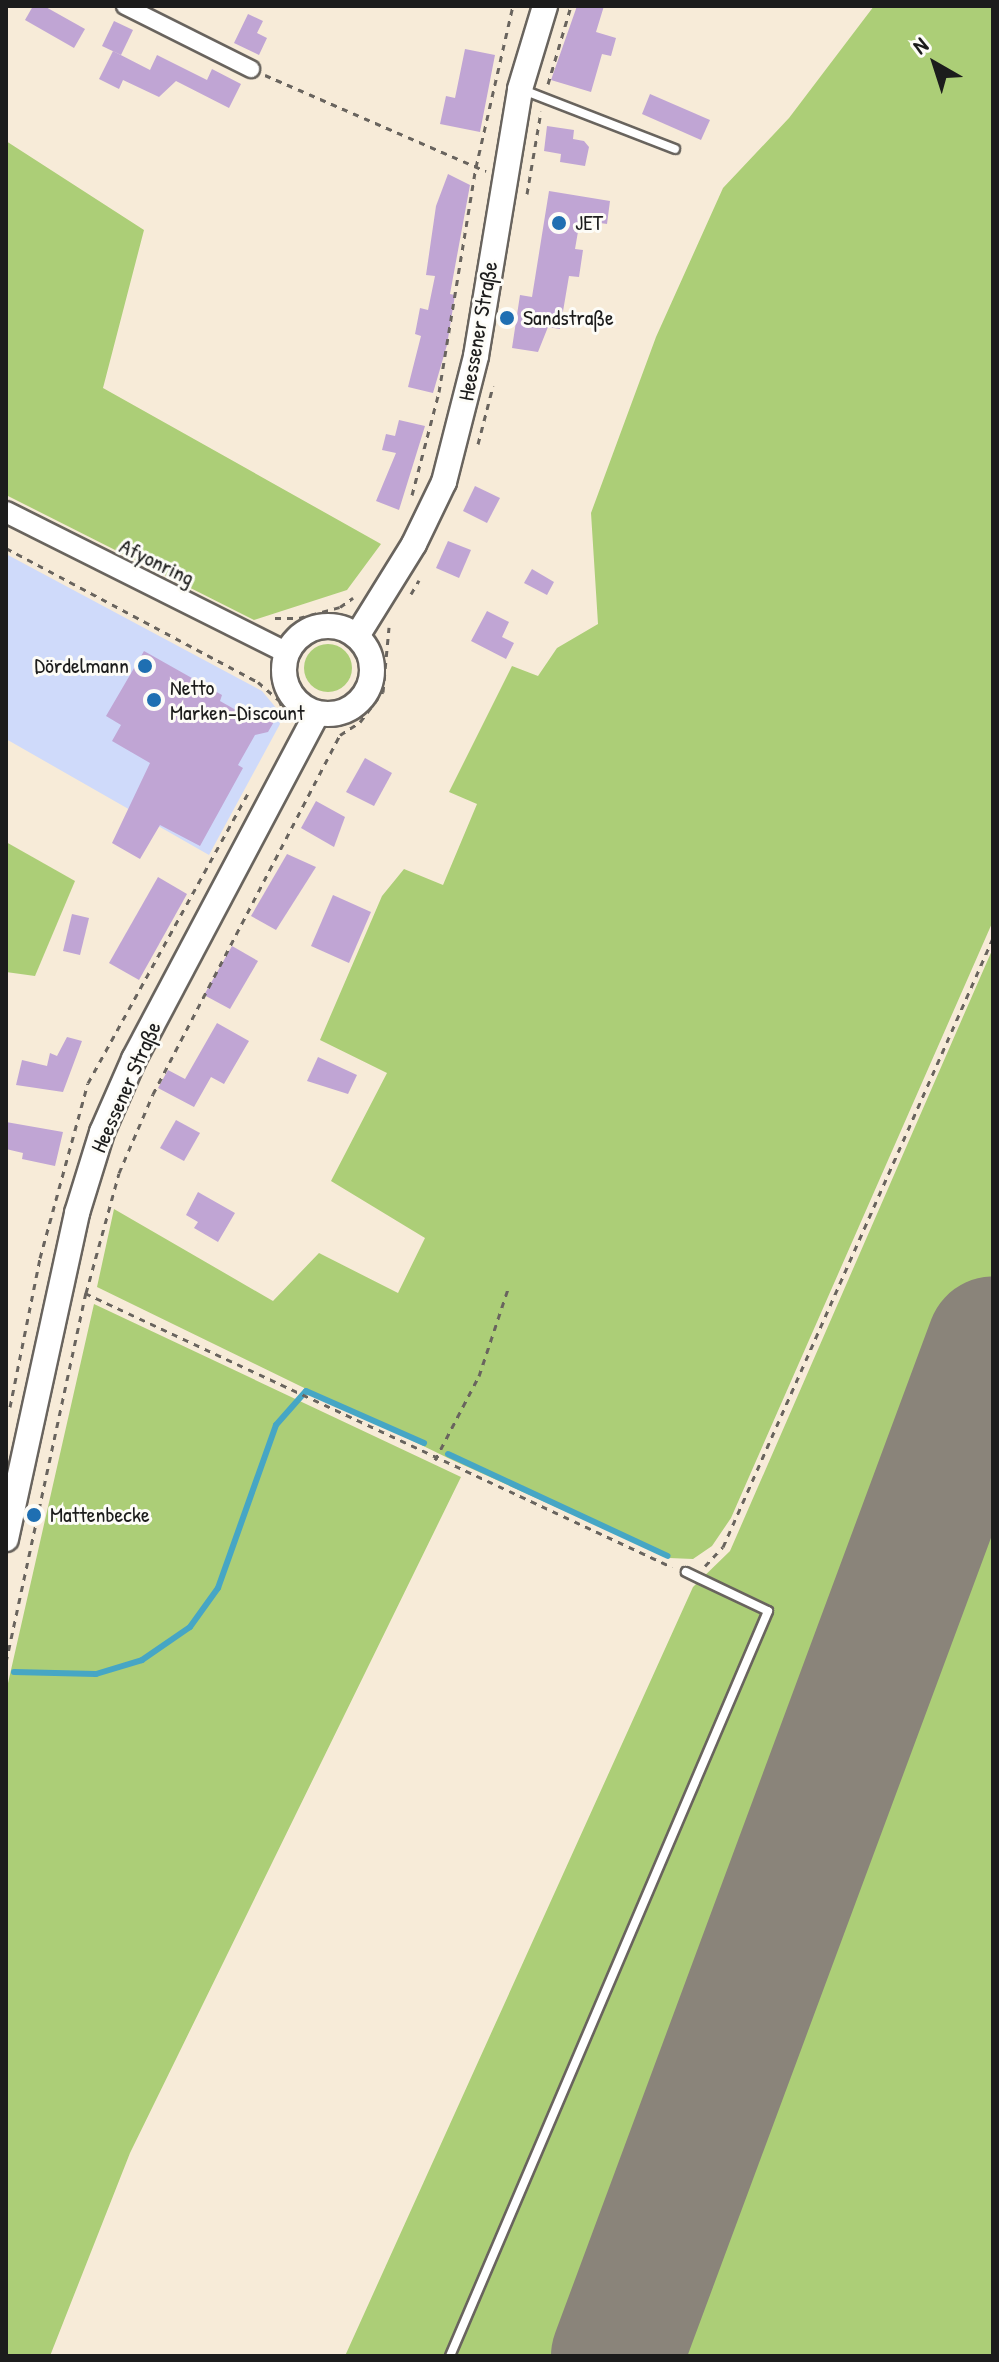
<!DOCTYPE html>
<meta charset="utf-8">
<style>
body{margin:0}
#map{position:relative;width:999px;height:2362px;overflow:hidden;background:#f7ebd8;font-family:"Patrick Hand",sans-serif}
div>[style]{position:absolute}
.built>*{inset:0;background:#cfdafa}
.green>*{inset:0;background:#acce77}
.round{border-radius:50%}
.stream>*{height:6px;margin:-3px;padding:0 3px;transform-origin:3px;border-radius:3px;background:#46a6c5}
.runway>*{height:132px;margin:-66px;padding:0 66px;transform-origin:66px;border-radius:66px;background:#8a847a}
.building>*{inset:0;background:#c0a5d4}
.path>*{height:3px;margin-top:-1.5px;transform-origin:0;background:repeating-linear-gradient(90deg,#69645e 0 6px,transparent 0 12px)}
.roads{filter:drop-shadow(2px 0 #69645e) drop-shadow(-2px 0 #69645e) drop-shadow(0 2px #69645e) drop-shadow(0 -2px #69645e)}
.service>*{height:8px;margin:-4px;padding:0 4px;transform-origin:4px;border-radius:4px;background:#fff}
.minor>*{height:16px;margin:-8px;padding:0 8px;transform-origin:8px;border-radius:8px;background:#fff}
.tertiary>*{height:20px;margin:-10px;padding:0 10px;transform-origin:10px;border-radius:10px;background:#fff}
.secondary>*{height:24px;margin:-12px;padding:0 12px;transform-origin:12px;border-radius:12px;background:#fff}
.secondary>.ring{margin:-12px;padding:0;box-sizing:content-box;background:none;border:24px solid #fff;border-radius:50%}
.dots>*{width:22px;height:22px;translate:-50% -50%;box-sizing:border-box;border:4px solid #fdfcf7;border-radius:50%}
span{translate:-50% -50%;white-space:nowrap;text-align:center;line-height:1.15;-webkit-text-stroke:6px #fdfcf7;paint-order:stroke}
.poi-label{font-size:22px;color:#1c1c1c}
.left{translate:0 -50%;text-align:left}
.right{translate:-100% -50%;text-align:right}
.street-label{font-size:22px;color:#1c1c1c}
.frame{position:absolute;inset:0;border:8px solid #1c1c1c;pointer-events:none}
.north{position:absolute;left:895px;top:24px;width:80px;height:80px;-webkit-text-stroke:6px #fdfcf7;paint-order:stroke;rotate:321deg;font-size:22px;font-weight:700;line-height:32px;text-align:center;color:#1c1c1c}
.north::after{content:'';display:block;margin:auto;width:28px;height:36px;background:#1c1c1c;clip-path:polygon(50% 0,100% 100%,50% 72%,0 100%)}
</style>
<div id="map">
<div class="built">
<i style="clip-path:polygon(6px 554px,262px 691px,277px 709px,280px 724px,209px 855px,6px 739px)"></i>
</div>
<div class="green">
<i style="clip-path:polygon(874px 6px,993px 6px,993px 921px,731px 1518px,712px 1546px,693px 1559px,669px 1558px,450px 1459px,97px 1287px,114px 1209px,273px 1301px,319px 1253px,398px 1293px,425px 1238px,331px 1181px,387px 1073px,320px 1040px,382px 896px,404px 869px,443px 885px,477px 804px,449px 792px,512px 666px,538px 676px,557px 648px,598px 624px,591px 513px,656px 337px,723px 188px,789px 118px)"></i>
<i style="clip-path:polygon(6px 141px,144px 230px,103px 388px,381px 544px,347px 590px,254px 620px,6px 495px)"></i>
<i class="round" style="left:304px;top:644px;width:48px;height:48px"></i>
<i style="clip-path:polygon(6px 842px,75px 881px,35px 976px,6px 972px)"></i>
<i style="clip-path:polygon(993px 948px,993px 2356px,345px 2356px,693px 1587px,730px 1551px)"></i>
<i style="clip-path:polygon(94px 1304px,461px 1477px,130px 2153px,50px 2356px,6px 2356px,6px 1692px)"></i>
</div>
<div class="stream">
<i style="left:448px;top:1454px;width:242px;rotate:24.9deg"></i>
<i style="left:14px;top:1672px;width:82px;rotate:1.4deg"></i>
<i style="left:96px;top:1674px;width:48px;rotate:-16.9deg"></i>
<i style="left:142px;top:1660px;width:58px;rotate:-34.5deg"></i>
<i style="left:190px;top:1627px;width:48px;rotate:-54.3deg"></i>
<i style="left:218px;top:1588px;width:173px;rotate:-70.4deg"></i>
<i style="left:276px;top:1425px;width:45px;rotate:-48.6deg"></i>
<i style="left:306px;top:1391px;width:129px;rotate:23.8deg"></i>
</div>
<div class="runway">
<i style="left:617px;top:2356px;width:1081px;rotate:-69.64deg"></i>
</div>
<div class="building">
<i style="clip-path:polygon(33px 6px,44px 6px,85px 29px,74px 48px,25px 20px)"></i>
<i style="clip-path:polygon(577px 6px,604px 6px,596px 32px,616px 38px,611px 56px,602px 54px,591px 92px,551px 80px)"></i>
<i style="clip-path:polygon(248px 14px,263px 21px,257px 33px,267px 38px,259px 55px,234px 43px)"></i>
<i style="clip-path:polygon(114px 21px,133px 30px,121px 55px,102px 46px)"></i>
<i style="clip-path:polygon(465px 49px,495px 55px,480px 132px,440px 124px,446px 96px,455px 98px)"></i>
<i style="clip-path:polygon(113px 51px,150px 70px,157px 55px,207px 80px,212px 69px,241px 84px,229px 108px,176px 81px,159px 97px,123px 80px,119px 89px,99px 79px)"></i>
<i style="clip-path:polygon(650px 94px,710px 120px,701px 140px,642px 114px)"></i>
<i style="clip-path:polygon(547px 126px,574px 130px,573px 139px,584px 141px,589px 147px,585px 166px,560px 162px,561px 154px,544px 151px)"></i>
<i style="clip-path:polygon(448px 174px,470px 185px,450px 294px,455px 295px,447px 345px,433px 393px,408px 387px,421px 336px,415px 334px,420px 308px,428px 310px,435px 276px,426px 275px,436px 206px)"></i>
<i style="clip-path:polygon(549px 191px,610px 201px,607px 224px,580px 220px,575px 249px,583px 250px,579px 277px,569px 276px,560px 329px,548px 327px,538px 352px,512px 348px,520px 295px,532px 297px)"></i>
<i style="clip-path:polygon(399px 420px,425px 426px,399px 510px,376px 501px,396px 453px,382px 450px,386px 434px,395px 436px)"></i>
<i style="clip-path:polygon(475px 486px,500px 498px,487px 523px,463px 511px)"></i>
<i style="clip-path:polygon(448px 541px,471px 550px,459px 578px,436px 568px)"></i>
<i style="clip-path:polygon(532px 569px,554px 582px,547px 595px,524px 583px)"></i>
<i style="clip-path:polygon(487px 611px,509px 622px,502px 637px,514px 643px,506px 659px,471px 641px)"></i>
<i style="clip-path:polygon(144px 651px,222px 695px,220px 701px,250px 718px,263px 714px,275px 720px,268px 732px,255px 735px,238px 765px,243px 768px,200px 846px,160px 825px,140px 859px,112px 843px,150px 763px,112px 741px,121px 725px,106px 716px)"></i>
<i style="clip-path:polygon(365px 758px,392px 773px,374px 806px,346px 792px)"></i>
<i style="clip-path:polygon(316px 801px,345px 817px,334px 847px,301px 828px)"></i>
<i style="clip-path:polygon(287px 854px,316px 867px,276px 930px,251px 916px)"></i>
<i style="clip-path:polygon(158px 877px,187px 894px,139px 980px,109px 963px)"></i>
<i style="clip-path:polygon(333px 895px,371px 912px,349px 963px,311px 946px)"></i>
<i style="clip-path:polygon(72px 914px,89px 918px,80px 955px,63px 951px)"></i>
<i style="clip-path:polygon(232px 946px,258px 961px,230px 1009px,204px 995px)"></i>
<i style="clip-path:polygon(217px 1023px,249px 1041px,224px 1084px,211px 1077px,194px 1107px,158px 1088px,168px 1070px,185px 1079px)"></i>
<i style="clip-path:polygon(67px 1037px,82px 1041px,63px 1092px,16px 1085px,22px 1060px,47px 1066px,50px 1053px,57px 1056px)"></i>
<i style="clip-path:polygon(318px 1057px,357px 1075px,348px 1094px,307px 1081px)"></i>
<i style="clip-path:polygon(176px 1120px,200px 1133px,184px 1161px,160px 1148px)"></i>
<i style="clip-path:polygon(6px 1122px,63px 1132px,55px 1166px,22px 1159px,23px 1153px,6px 1149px)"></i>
<i style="clip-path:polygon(198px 1192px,235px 1213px,218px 1242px,194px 1228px,198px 1222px,186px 1215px)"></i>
</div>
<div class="path">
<i style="left:265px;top:75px;width:241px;rotate:23.5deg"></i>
<i style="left:548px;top:84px;width:81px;rotate:-73.6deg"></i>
<i style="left:527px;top:194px;width:84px;rotate:-80.4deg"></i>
<i style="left:478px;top:444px;width:60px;rotate:-75.5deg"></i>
<i style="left:412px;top:495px;width:106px;rotate:-75.3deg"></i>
<i style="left:439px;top:392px;width:228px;rotate:-80.7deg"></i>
<i style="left:476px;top:167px;width:165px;rotate:-77.1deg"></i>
<i style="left:6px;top:548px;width:285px;rotate:28deg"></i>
<i style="left:258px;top:682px;width:28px;rotate:41deg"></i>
<i style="left:279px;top:700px;width:23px;rotate:67deg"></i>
<i style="left:411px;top:594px;width:16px;rotate:-60deg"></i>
<i style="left:275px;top:618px;width:24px"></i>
<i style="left:299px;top:618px;width:42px;rotate:-15deg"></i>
<i style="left:340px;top:607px;width:16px;rotate:-35deg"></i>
<i style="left:85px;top:1293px;width:648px;rotate:25.02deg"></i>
<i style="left:10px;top:1407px;width:152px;rotate:-78.6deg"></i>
<i style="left:40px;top:1258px;width:181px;rotate:-74.7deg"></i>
<i style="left:88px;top:1083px;width:335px;rotate:-61.1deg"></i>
<i style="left:435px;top:1460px;width:95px;rotate:-62.4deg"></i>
<i style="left:479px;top:1376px;width:95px;rotate:-71.6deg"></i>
<i style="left:705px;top:1566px;width:26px;rotate:-47deg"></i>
<i style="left:723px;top:1547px;width:666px;rotate:-66.09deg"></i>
<i style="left:6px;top:1662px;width:378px;rotate:-77.8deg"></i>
<i style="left:86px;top:1293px;width:124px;rotate:-74.6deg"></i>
<i style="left:119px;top:1173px;width:86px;rotate:-66.7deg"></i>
<i style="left:153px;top:1094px;width:405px;rotate:-62.5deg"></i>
<i style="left:340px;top:735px;width:24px;rotate:-33deg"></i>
<i style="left:360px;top:722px;width:38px;rotate:-53deg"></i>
<i style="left:383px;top:692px;width:65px;rotate:-84.7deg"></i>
</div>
<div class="roads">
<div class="service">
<i style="left:523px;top:90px;width:163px;rotate:21.2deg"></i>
<i style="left:450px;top:2356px;width:810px;rotate:-66.88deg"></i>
<i style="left:768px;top:1611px;width:91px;rotate:-154.6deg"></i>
</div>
<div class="minor">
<i style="left:125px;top:6px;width:141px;rotate:26.6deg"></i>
</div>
<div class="tertiary">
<i style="left:6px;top:512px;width:314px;rotate:26.6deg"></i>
</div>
<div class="secondary">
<i class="ring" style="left:284px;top:626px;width:64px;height:64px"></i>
<i style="left:357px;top:636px;width:108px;rotate:-58.2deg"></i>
<i style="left:414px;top:544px;width:69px;rotate:-64.2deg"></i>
<i style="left:444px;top:482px;width:130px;rotate:-75.7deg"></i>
<i style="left:476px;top:356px;width:271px;rotate:-80.6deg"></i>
<i style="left:520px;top:89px;width:87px;rotate:-73.2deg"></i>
<i style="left:6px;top:1539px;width:334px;rotate:-77.7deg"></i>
<i style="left:77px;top:1213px;width:85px;rotate:-72.8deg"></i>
<i style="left:102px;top:1132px;width:80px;rotate:-66.3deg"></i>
<i style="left:134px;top:1059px;width:391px;rotate:-62.1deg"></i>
</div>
</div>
<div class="dots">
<i style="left:559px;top:223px;background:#1f6fb2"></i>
<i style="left:507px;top:318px;background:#1f6fb2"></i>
<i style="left:145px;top:666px;background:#1f6fb2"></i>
<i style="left:154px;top:700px;background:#1f6fb2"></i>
<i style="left:34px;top:1515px;background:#1f6fb2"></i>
</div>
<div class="poi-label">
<span class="left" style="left:575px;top:223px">JET</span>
<span class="left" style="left:523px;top:318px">Sandstraße</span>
<span class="right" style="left:129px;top:666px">Dördelmann</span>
<span class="left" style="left:170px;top:700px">Netto<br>Marken-Discount</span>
<span class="left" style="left:50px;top:1515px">Mattenbecke</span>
</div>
<div class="street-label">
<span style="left:478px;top:331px;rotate:-80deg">Heessener Straße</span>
<span style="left:157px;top:562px;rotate:26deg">Afyonring</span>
<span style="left:126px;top:1087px;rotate:-66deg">Heessener Straße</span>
</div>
<div class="frame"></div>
<div class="north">N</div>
</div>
